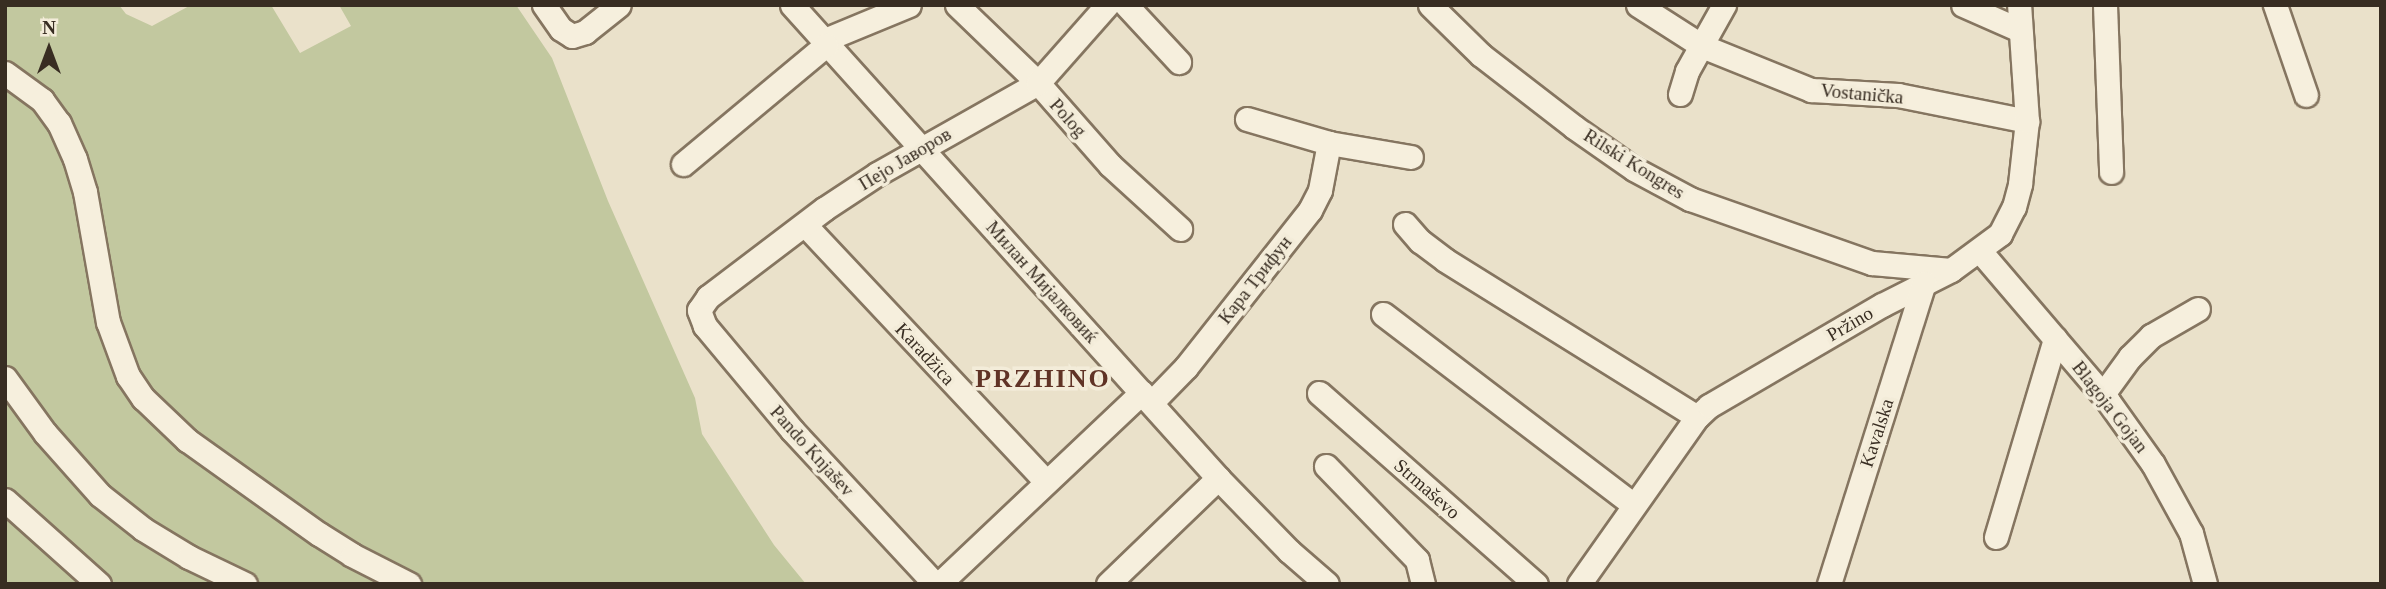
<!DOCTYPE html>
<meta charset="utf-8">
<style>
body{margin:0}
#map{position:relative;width:2386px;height:589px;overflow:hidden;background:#eae1ca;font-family:"Times New Roman",serif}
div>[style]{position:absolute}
.green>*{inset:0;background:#c2c89f}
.roads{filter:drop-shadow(2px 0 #857560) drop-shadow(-2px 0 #857560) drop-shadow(0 2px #857560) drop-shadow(0 -2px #857560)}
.minor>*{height:23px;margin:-11.5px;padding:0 11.5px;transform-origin:11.5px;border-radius:11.5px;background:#f6efdd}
span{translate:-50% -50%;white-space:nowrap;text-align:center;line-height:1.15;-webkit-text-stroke:7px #f3ecd9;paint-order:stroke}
.street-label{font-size:19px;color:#382d22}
.district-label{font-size:26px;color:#603326;font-weight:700;letter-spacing:2px}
.frame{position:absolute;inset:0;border:7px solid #382d22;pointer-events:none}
.north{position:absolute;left:14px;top:14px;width:70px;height:70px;-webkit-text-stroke:5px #f3ecd9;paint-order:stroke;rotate:0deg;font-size:19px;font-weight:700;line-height:28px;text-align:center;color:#382d22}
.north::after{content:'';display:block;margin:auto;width:24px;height:32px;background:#382d22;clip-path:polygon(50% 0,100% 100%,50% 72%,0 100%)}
</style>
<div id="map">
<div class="green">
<i style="clip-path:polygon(5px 5px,119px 5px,126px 14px,152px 26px,191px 5px,271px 5px,300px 53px,351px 26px,339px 5px,516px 5px,552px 58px,608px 201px,695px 398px,702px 434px,774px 545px,806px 584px,5px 584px)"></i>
</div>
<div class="roads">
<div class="minor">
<i style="left:544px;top:5px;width:29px;rotate:55deg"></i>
<i style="left:561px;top:29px;width:13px;rotate:32deg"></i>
<i style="left:572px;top:36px;width:14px;rotate:-17deg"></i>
<i style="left:585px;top:32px;width:43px;rotate:-38.5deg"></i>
<i style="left:792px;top:5px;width:637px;rotate:47.99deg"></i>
<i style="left:1218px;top:478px;width:102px;rotate:45.8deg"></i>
<i style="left:1289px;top:551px;width:50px;rotate:41deg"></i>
<i style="left:957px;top:5px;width:112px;rotate:43.9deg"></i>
<i style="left:1038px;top:83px;width:109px;rotate:48.7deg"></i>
<i style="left:1110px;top:165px;width:95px;rotate:42.4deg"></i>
<i style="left:1126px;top:5px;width:78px;rotate:47.1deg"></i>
<i style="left:1430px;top:5px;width:71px;rotate:44.4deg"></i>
<i style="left:1481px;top:55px;width:118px;rotate:37.7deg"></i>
<i style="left:1574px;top:127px;width:73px;rotate:35deg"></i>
<i style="left:1634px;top:169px;width:64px;rotate:28.2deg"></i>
<i style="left:1690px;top:199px;width:193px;rotate:19.4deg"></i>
<i style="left:1872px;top:263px;width:79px;rotate:5.1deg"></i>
<i style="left:1638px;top:5px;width:76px;rotate:32.6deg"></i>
<i style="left:1702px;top:46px;width:118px;rotate:22deg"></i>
<i style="left:1811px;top:90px;width:87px;rotate:3.3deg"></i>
<i style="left:1898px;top:95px;width:132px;rotate:11.4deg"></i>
<i style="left:1963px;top:5px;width:62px;rotate:23.7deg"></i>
<i style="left:2105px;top:5px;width:167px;rotate:87.9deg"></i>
<i style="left:2275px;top:5px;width:95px;rotate:71deg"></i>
<i style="left:822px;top:41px;width:94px;rotate:-22.5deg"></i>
<i style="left:5px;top:73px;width:46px;rotate:36.1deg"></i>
<i style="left:42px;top:100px;width:29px;rotate:54deg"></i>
<i style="left:59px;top:123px;width:39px;rotate:66deg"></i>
<i style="left:75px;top:159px;width:34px;rotate:73deg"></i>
<i style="left:85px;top:192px;width:132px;rotate:80deg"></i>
<i style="left:108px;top:322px;width:58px;rotate:69.7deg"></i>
<i style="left:128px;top:376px;width:27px;rotate:56deg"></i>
<i style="left:143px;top:398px;width:61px;rotate:43.7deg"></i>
<i style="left:187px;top:440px;width:162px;rotate:35.5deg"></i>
<i style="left:319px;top:534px;width:39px;rotate:32deg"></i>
<i style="left:352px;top:555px;width:64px;rotate:27deg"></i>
<i style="left:1680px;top:94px;width:24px;rotate:-73deg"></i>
<i style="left:1687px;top:71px;width:76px;rotate:-60.7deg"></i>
<i style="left:1247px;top:119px;width:85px;rotate:16.3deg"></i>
<i style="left:1329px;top:143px;width:83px;rotate:9.7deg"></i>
<i style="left:683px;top:164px;width:186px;rotate:-39.8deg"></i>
<i style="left:1405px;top:224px;width:23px;rotate:49deg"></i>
<i style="left:1420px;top:241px;width:31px;rotate:37deg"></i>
<i style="left:1445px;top:260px;width:297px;rotate:31.9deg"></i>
<i style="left:806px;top:226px;width:351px;rotate:46.8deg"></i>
<i style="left:1980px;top:251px;width:197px;rotate:49.5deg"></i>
<i style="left:2108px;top:401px;width:77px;rotate:54.5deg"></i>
<i style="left:2153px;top:464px;width:79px;rotate:61.2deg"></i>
<i style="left:2191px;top:533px;width:53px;rotate:74.6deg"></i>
<i style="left:1383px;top:314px;width:315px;rotate:37.3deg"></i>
<i style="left:5px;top:378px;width:68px;rotate:54deg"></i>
<i style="left:45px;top:433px;width:83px;rotate:48.4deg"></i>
<i style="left:100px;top:495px;width:55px;rotate:38.3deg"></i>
<i style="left:143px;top:529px;width:54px;rotate:31.3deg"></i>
<i style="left:189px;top:557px;width:62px;rotate:25.7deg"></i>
<i style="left:1319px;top:393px;width:289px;rotate:41.4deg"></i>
<i style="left:2103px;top:394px;width:46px;rotate:-53.9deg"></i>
<i style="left:2130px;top:357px;width:30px;rotate:-45deg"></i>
<i style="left:2151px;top:336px;width:54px;rotate:-29.9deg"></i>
<i style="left:1152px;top:402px;width:49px;rotate:-45.8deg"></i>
<i style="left:1186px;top:367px;width:200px;rotate:-51.7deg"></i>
<i style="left:1310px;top:210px;width:22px;rotate:-63deg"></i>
<i style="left:1320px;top:190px;width:48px;rotate:-79.2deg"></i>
<i style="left:1326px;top:466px;width:131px;rotate:45.9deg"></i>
<i style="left:1417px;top:560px;width:25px;rotate:76deg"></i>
<i style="left:5px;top:500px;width:126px;rotate:41.8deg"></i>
<i style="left:1996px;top:537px;width:207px;rotate:-73.4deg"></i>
<i style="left:935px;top:584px;width:210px;rotate:-132.9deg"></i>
<i style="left:792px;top:430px;width:136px;rotate:-129.9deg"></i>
<i style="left:705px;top:326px;width:17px;rotate:-111deg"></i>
<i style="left:699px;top:310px;width:16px;rotate:-55deg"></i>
<i style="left:708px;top:297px;width:146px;rotate:-37.2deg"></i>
<i style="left:824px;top:209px;width:64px;rotate:-33.4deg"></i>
<i style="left:877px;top:174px;width:185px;rotate:-29.5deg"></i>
<i style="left:1038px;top:83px;width:104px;rotate:-48.5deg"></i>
<i style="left:939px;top:584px;width:279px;rotate:-43.4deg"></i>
<i style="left:1108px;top:584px;width:153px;rotate:-43.9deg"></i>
<i style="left:1579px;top:584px;width:204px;rotate:-54.8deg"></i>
<i style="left:1697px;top:417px;width:16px;rotate:-43deg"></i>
<i style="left:1709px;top:406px;width:200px;rotate:-30.3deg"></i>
<i style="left:1882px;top:305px;width:77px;rotate:-26.9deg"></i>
<i style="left:1951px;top:270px;width:61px;rotate:-36.3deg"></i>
<i style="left:2000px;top:234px;width:30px;rotate:-63deg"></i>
<i style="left:2014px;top:207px;width:24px;rotate:-75deg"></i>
<i style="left:2020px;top:184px;width:63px;rotate:-83.7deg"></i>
<i style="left:2027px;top:121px;width:116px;rotate:-93.9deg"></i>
<i style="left:1829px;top:584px;width:316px;rotate:-72.5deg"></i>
</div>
</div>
<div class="street-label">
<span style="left:1862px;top:94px;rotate:5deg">Vostanička</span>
<span style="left:1068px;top:118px;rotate:48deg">Polog</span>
<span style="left:905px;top:159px;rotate:-31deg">Пејо Јаворов</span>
<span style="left:1634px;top:164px;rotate:32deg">Rilski Kongres</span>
<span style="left:1255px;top:280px;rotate:-52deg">Кара Трифун</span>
<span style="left:1042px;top:282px;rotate:48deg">Милан Мијалковиќ</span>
<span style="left:1850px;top:324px;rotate:-30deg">Pržino</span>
<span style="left:925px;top:354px;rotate:47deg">Karadžica</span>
<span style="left:2110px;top:407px;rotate:52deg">Blagoja Gojan</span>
<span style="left:1877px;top:433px;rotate:-72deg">Kavalska</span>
<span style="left:812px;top:451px;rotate:48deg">Pando Knjašev</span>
<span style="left:1427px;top:489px;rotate:41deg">Strmaševo</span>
</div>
<div class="district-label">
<span style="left:1043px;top:379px">PRZHINO</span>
</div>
<div class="frame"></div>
<div class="north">N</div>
</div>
